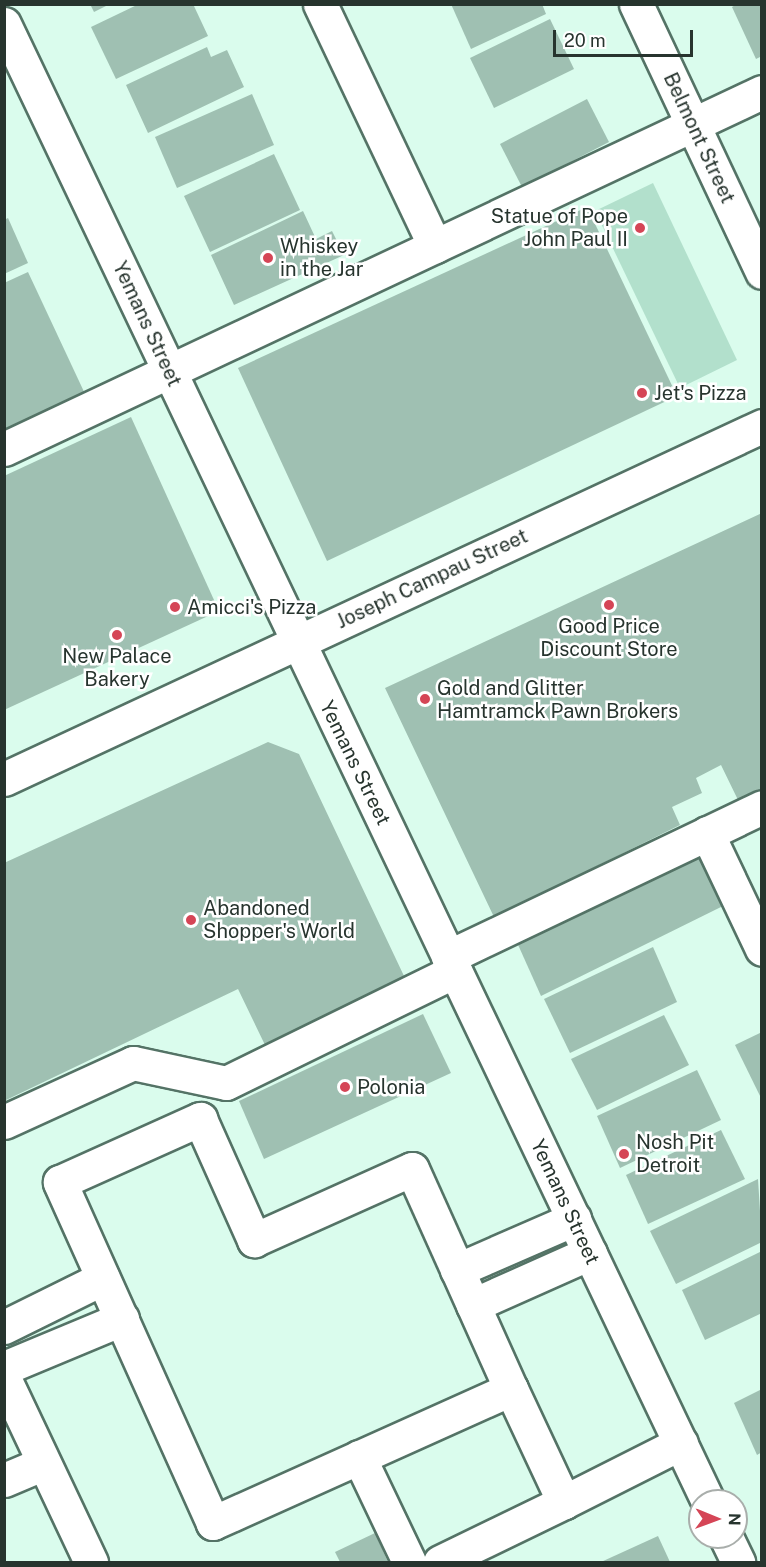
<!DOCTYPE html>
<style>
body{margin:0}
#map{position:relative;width:766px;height:1567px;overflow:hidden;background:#dafced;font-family:"Public Sans",sans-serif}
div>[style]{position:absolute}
.green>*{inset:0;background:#b2e0cc}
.building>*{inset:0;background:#9fc0b2}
.roads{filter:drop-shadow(2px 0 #547366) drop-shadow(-2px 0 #547366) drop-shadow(0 2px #547366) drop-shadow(0 -2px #547366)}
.minor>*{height:33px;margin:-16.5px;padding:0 16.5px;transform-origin:16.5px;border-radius:16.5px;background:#fff}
.dots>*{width:16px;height:16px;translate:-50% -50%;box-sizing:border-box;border:3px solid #fff;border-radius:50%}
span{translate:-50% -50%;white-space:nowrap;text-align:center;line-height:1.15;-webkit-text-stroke:5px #fff;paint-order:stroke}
.street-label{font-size:20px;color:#27342e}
.poi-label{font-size:20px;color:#27342e}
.right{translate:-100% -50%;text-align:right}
.left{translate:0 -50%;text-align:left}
.frame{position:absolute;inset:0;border:6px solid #27342e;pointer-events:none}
.north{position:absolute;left:688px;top:1489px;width:60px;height:60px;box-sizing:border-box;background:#fff;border:2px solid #a9aeab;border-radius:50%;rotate:91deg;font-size:16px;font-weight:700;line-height:24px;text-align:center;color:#27342e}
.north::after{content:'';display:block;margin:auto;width:21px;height:27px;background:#d54556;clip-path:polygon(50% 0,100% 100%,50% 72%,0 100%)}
.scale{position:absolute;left:553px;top:30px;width:140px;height:27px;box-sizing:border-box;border:3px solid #27342e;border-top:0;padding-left:8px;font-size:18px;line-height:21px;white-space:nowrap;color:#27342e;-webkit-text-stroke:4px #fff;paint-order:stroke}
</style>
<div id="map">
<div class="green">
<i style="clip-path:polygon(653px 183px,737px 360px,680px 388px,595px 211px)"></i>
</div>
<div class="building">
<i style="clip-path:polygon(90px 4px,110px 4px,94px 12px)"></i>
<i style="clip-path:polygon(139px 4px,193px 4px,208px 36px,116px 79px,91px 27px)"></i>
<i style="clip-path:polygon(451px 4px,542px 4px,546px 14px,471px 49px)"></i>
<i style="clip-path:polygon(737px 4px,762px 4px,762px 56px,756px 59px,732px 7px)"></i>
<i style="clip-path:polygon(550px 19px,574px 69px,494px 108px,470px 58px)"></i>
<i style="clip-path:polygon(207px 47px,211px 57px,227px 50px,244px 87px,148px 133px,126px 85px)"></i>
<i style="clip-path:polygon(252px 94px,274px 145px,177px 188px,155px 137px)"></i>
<i style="clip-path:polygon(587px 99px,609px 142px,522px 187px,500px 144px)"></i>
<i style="clip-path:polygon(274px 154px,300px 210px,210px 252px,184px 196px)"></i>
<i style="clip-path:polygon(587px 207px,677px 396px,327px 561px,238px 368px)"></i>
<i style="clip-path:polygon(303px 211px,316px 239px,332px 231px,344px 255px,234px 305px,211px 255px)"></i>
<i style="clip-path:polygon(8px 218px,28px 263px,4px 274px,4px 220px)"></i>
<i style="clip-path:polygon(28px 272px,86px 396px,4px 433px,4px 283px)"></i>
<i style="clip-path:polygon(131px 417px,219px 611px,4px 710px,4px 476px)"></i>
<i style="clip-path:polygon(762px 513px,762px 789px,738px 800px,721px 765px,696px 778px,702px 793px,672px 807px,680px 825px,494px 917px,385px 688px)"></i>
<i style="clip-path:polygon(268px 742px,299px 754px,404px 976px,265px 1045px,238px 989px,4px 1101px,4px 863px)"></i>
<i style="clip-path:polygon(700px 849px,725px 905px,541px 996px,515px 938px)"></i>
<i style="clip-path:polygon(653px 947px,677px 1002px,570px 1053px,544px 999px)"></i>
<i style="clip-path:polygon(423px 1014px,451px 1073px,264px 1159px,239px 1101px)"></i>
<i style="clip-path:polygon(664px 1015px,689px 1065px,597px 1110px,571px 1059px)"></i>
<i style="clip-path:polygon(762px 1032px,762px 1100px,735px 1045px)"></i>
<i style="clip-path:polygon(697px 1070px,721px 1120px,620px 1168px,597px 1116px)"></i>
<i style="clip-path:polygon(721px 1130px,745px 1179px,648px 1224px,626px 1175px)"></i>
<i style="clip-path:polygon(758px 1179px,762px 1242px,676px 1284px,650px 1231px)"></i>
<i style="clip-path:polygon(762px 1251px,762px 1313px,705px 1340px,682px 1290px)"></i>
<i style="clip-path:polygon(762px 1389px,762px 1452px,757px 1455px,734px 1403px)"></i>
<i style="clip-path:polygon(375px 1533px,388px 1562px,340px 1562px,335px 1552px)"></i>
<i style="clip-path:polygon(658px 1536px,670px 1562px,601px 1562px)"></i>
</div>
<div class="roads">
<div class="minor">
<i style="left:320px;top:4px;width:268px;rotate:64.6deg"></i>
<i style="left:636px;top:4px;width:296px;rotate:64.8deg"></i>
<i style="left:4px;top:24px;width:1636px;rotate:64.52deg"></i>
<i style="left:4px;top:449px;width:838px;rotate:-25.22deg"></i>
<i style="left:4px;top:779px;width:836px;rotate:-24.97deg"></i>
<i style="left:707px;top:833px;width:128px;rotate:64.6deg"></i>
<i style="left:448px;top:957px;width:348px;rotate:-25.5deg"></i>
<i style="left:200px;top:1119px;width:133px;rotate:65.9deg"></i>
<i style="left:254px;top:1240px;width:173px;rotate:-24.2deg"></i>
<i style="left:412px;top:1169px;width:241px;rotate:65.8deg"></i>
<i style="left:511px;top:1389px;width:327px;rotate:155.8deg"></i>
<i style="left:213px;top:1523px;width:374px;rotate:-114.2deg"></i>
<i style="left:60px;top:1182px;width:154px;rotate:-24.2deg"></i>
<i style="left:4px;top:1122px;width:142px;rotate:-24.6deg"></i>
<i style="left:133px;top:1063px;width:95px;rotate:12.1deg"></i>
<i style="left:226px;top:1083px;width:255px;rotate:-26.1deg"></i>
<i style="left:457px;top:1270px;width:128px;rotate:-23.6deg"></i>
<i style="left:473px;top:1305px;width:128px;rotate:-24deg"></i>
<i style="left:4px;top:1327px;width:110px;rotate:-26.3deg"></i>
<i style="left:4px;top:1368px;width:128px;rotate:-22.6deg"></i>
<i style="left:4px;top:1378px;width:204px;rotate:64.7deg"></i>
<i style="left:511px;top:1389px;width:125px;rotate:64.9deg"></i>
<i style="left:564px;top:1502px;width:131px;rotate:-26.8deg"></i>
<i style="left:359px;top:1457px;width:116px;rotate:64.5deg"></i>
<i style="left:4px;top:1480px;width:43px;rotate:-23deg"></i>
<i style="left:726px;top:1537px;width:28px;rotate:64deg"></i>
<i style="left:440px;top:1562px;width:138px;rotate:-25.8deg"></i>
</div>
</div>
<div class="dots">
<i style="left:640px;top:228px;background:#d54556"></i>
<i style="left:268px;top:258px;background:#d54556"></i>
<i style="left:642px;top:393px;background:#d54556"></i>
<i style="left:609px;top:605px;background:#d54556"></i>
<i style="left:175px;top:607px;background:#d54556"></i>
<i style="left:117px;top:635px;background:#d54556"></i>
<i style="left:425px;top:699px;background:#d54556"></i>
<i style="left:191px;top:920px;background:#d54556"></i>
<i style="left:345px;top:1087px;background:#d54556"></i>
<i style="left:624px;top:1154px;background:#d54556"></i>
</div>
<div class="street-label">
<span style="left:699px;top:138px;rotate:65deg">Belmont Street</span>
<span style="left:147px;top:324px;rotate:65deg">Yemans Street</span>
<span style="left:432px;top:579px;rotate:-25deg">Joseph Campau Street</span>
<span style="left:355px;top:763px;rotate:64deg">Yemans Street</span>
<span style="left:565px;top:1202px;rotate:65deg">Yemans Street</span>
</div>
<div class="poi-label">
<span class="right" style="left:628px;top:228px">Statue of Pope<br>John Paul II</span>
<span class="left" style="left:280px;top:258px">Whiskey<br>in the Jar</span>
<span class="left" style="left:654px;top:393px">Jet's Pizza</span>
<span class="left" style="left:187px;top:607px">Amicci's Pizza</span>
<span style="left:609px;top:638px">Good Price<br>Discount Store</span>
<span style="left:117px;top:668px">New Palace<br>Bakery</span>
<span class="left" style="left:437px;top:700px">Gold and Glitter<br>Hamtramck Pawn Brokers</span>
<span class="left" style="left:203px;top:920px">Abandoned<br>Shopper's World</span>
<span class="left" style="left:357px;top:1087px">Polonia</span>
<span class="left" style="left:636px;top:1154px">Nosh Pit<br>Detroit</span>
</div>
<div class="frame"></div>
<div class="north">N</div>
<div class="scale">20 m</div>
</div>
